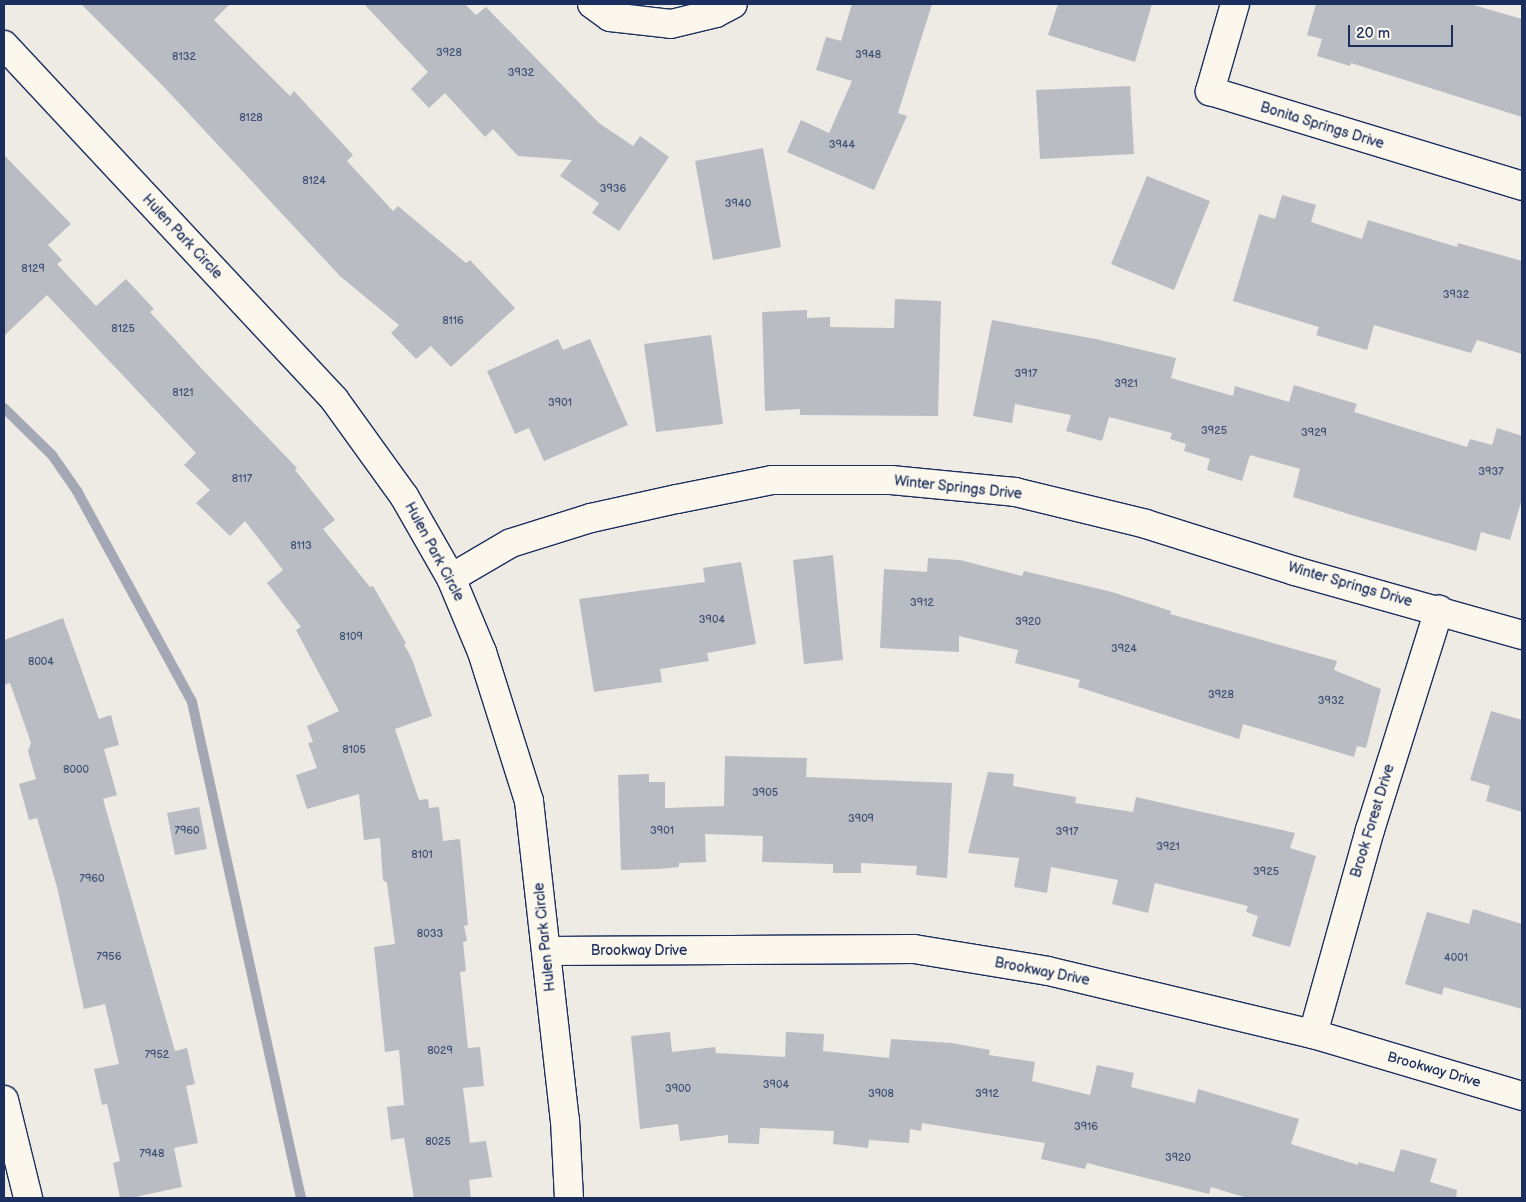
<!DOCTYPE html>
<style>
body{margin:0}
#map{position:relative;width:1526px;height:1202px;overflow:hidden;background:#eeebe4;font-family:"Balsamiq Sans",sans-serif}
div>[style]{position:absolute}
.stream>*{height:10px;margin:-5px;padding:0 5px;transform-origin:5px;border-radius:5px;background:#a3a8b4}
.building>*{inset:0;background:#b9bcc3}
.roads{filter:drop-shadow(1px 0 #1b2f5e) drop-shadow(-1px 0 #1b2f5e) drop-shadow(0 1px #1b2f5e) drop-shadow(0 -1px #1b2f5e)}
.street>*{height:28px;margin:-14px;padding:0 14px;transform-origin:14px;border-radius:14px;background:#fbf7ec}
span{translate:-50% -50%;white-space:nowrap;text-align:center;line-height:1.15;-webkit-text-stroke:4.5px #fbf7ec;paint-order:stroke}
.number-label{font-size:11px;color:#425277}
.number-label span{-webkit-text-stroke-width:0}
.street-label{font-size:14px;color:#1b2f5e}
.frame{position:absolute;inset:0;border:5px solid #1b2f5e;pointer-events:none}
.scale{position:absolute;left:1348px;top:25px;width:105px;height:22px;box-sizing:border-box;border:2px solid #1b2f5e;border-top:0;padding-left:6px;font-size:15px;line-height:18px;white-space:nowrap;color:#1b2f5e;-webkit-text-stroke:4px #fbf7ec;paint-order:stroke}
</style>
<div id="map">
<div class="stream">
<i style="left:4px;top:408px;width:67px;rotate:44.4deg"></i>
<i style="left:52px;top:455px;width:44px;rotate:55.2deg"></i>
<i style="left:77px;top:491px;width:240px;rotate:61.4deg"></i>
<i style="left:192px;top:702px;width:508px;rotate:77.61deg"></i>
</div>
<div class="building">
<i style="clip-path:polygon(81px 4px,230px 4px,214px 20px,290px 96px,294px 91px,353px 155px,347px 161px,393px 211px,398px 206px,466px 263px,470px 260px,515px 308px,451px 367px,431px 346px,416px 359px,391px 333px,399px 325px,340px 276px,163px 86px)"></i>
<i style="clip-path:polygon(364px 4px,465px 4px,476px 15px,486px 7px,599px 123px,633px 146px,640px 136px,669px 157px,619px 231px,592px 213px,599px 203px,560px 176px,572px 160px,518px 156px,493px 129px,485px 137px,445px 93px,429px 108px,411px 89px,428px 72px)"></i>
<i style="clip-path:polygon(852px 4px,932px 4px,898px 113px,907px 116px,874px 190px,787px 152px,801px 120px,829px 133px,852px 81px,816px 70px,826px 37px,841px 41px)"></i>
<i style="clip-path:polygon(1058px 4px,1152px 4px,1135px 62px,1048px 35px)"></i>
<i style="clip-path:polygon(1316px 4px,1470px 4px,1522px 19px,1522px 117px,1351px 63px,1350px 66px,1317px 56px,1322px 39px,1307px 35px)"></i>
<i style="clip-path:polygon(1130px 86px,1134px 154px,1040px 159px,1036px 90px)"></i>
<i style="clip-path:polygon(763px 148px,781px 247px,713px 260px,695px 161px)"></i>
<i style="clip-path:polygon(4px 155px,71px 224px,48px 245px,62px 260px,57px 264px,96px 306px,126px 279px,154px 309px,150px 312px,202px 369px,297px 468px,295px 470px,335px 520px,323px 529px,370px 587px,373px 586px,406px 643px,404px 644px,412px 659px,432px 716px,395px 729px,419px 800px,428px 799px,429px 808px,439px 807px,443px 841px,460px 839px,468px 925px,464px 926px,467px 941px,463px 942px,466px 971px,460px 972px,468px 1048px,480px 1047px,484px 1086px,463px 1088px,470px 1143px,486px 1141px,492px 1177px,469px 1180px,471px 1198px,414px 1198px,404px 1138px,391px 1140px,387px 1107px,404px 1105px,399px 1050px,385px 1052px,374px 947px,395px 944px,387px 883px,383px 880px,380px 838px,364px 840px,359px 794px,307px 809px,296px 775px,317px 768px,308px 743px,313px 742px,307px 726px,339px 711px,296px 630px,301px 627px,267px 583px,283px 570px,245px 521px,230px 536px,196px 503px,210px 490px,184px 465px,196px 453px,47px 295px,4px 336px)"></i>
<i style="clip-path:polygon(1147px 176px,1210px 201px,1174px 290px,1111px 264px)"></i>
<i style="clip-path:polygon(1282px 195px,1316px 205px,1311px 222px,1362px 239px,1368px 220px,1457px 247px,1458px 243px,1522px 261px,1522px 354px,1477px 340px,1471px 353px,1374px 325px,1367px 350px,1316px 335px,1319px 327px,1233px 301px,1259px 214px,1275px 219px)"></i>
<i style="clip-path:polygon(895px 299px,941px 301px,938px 416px,800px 415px,800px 409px,765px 411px,762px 312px,807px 310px,807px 318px,830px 317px,830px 327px,894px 328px)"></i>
<i style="clip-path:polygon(992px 320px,1096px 339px,1176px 358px,1171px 378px,1233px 396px,1235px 386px,1289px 402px,1294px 385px,1357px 404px,1354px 412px,1467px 447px,1470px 439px,1492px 445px,1497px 428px,1522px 436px,1522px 499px,1510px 540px,1481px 532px,1476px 551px,1355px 516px,1293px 497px,1300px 469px,1250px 455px,1242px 481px,1207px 470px,1210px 459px,1184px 451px,1186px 444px,1170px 439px,1172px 433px,1109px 417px,1102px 441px,1066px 431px,1071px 415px,1015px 404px,1012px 423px,973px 416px)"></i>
<i style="clip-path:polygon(711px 335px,723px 424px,656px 432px,644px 344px)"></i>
<i style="clip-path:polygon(558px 339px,563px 350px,590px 339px,628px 425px,544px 461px,529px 428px,515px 434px,487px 371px)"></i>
<i style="clip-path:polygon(833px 555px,843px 660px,804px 664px,793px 560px)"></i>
<i style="clip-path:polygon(928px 558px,960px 560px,1022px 576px,1024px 571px,1112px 592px,1171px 611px,1170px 614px,1337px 661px,1334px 670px,1381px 689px,1366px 748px,1357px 746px,1354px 757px,1243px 724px,1239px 739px,1078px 687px,1080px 680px,1015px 663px,1018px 650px,959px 636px,959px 652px,880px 648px,884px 569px,927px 572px)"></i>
<i style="clip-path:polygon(741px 562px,756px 644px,707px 653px,709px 661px,660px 669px,662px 682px,594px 692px,579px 599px,705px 582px,703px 568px)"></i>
<i style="clip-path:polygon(63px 618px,99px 719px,111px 715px,119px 745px,104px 749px,117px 795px,103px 799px,175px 1051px,187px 1048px,195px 1084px,186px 1086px,198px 1143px,174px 1148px,182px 1187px,130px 1198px,120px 1198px,113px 1163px,120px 1161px,107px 1104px,102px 1105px,94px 1069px,119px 1064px,105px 1004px,84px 1009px,57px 887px,37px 818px,29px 820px,19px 784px,36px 779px,28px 751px,31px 743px,10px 683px,4px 685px,4px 640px)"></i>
<i style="clip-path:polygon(1491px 711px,1522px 720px,1522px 812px,1486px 801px,1490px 786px,1470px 780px)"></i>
<i style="clip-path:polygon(725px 756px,807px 758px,806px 777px,952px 783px,947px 878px,916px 875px,917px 866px,861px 863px,861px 873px,833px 873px,833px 864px,762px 862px,763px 836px,705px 834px,706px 862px,679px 863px,679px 867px,660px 869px,621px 870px,618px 775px,649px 774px,649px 782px,665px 782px,665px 808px,724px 806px)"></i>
<i style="clip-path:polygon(988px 772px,1014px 774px,1013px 786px,1076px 797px,1075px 803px,1133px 812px,1136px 797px,1295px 833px,1290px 848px,1316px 856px,1290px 947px,1252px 936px,1258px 916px,1246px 912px,1248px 906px,1155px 883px,1148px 913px,1112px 904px,1118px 880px,1051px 867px,1047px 893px,1014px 887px,1019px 858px,968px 853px)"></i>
<i style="clip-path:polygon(199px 807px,207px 849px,175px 855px,167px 813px)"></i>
<i style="clip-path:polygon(1473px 909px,1522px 924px,1522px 1009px,1444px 987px,1442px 995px,1405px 984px,1427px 912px,1469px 924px)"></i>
<i style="clip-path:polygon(670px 1032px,672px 1052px,715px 1047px,716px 1053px,785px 1057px,786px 1032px,824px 1034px,823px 1051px,889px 1058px,891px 1039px,952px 1043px,990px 1050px,989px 1055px,1035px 1062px,1032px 1081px,1090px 1095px,1097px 1065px,1134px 1073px,1131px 1087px,1195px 1103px,1198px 1089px,1299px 1119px,1291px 1144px,1358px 1165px,1358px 1162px,1394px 1172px,1401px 1149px,1437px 1159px,1430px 1182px,1457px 1190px,1456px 1198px,1247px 1198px,1211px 1187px,1209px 1194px,1087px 1163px,1085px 1169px,1041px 1159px,1045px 1143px,922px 1123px,921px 1131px,910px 1129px,909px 1143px,869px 1140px,868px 1148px,833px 1144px,834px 1131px,760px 1128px,759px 1144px,728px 1143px,728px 1135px,680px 1141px,678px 1124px,640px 1129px,631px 1036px)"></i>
</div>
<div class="roads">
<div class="street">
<i style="left:592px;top:4px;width:22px;rotate:36deg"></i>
<i style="left:610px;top:17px;width:61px;rotate:6.5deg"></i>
<i style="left:671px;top:24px;width:46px;rotate:-13.7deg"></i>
<i style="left:716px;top:13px;width:19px;rotate:-28deg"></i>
<i style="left:1235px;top:4px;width:91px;rotate:106deg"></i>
<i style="left:1210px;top:91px;width:326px;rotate:16.9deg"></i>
<i style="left:4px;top:45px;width:484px;rotate:47deg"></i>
<i style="left:334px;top:399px;width:120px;rotate:54.2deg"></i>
<i style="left:404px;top:496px;width:95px;rotate:60.2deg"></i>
<i style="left:451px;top:578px;width:80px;rotate:67.3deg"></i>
<i style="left:482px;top:652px;width:156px;rotate:72.5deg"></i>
<i style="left:529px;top:801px;width:321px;rotate:83.6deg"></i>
<i style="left:565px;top:1120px;width:78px;rotate:87.1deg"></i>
<i style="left:451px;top:578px;width:69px;rotate:-30.3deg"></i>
<i style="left:511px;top:543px;width:84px;rotate:-17.4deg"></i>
<i style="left:591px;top:518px;width:88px;rotate:-12.5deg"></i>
<i style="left:677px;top:499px;width:97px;rotate:-11.3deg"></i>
<i style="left:772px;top:480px;width:119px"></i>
<i style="left:891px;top:480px;width:125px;rotate:5.5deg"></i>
<i style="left:1015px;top:492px;width:135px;rotate:13.7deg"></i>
<i style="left:1146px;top:524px;width:156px;rotate:17.5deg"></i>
<i style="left:1295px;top:571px;width:236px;rotate:15.7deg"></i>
<i style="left:547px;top:951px;width:367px;rotate:-0.3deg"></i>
<i style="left:914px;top:949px;width:136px;rotate:9.3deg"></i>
<i style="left:1048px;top:971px;width:272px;rotate:13.4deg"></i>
<i style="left:1313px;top:1034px;width:218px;rotate:16.5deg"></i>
<i style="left:1313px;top:1034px;width:212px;rotate:-74.4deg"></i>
<i style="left:1370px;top:830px;width:231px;rotate:-72.6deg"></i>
<i style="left:4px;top:1100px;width:101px;rotate:76.2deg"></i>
</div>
</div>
<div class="number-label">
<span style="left:449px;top:53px">3928</span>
<span style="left:868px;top:55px">3948</span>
<span style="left:184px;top:57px">8132</span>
<span style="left:521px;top:73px">3932</span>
<span style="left:251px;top:118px">8128</span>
<span style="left:842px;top:145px">3944</span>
<span style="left:314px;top:181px">8124</span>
<span style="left:613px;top:189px">3936</span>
<span style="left:738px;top:204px">3940</span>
<span style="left:33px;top:269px">8129</span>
<span style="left:1456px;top:295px">3932</span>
<span style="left:453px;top:321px">8116</span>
<span style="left:123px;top:329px">8125</span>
<span style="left:1026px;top:374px">3917</span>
<span style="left:1126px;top:384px">3921</span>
<span style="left:183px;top:393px">8121</span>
<span style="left:560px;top:403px">3901</span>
<span style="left:1214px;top:431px">3925</span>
<span style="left:1314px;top:433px">3929</span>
<span style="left:1491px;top:472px">3937</span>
<span style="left:242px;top:479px">8117</span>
<span style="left:301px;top:546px">8113</span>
<span style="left:922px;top:603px">3912</span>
<span style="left:712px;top:620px">3904</span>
<span style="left:1028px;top:622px">3920</span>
<span style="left:351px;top:637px">8109</span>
<span style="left:1124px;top:649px">3924</span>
<span style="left:41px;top:662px">8004</span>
<span style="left:1221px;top:695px">3928</span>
<span style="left:1331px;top:701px">3932</span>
<span style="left:354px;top:750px">8105</span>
<span style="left:76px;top:770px">8000</span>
<span style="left:765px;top:793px">3905</span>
<span style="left:861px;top:819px">3909</span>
<span style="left:187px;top:831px">7960</span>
<span style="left:662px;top:831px">3901</span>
<span style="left:1067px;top:832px">3917</span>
<span style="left:1168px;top:847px">3921</span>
<span style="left:422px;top:855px">8101</span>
<span style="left:1266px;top:872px">3925</span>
<span style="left:92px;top:879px">7960</span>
<span style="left:430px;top:934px">8033</span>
<span style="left:109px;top:957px">7956</span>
<span style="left:1456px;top:958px">4001</span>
<span style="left:440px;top:1051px">8029</span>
<span style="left:157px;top:1055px">7952</span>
<span style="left:776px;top:1085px">3904</span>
<span style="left:678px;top:1089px">3900</span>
<span style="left:881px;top:1094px">3908</span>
<span style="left:987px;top:1094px">3912</span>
<span style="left:1086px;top:1127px">3916</span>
<span style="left:438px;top:1142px">8025</span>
<span style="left:152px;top:1154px">7948</span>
<span style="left:1178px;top:1158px">3920</span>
</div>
<div class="street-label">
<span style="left:1322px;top:126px;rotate:17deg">Bonita Springs Drive</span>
<span style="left:182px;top:237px;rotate:47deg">Hulen Park Circle</span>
<span style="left:958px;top:488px;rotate:6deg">Winter Springs Drive</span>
<span style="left:434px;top:552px;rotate:62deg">Hulen Park Circle</span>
<span style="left:1350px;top:585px;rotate:16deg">Winter Springs Drive</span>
<span style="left:1373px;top:821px;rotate:-73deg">Brook Forest Drive</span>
<span style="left:545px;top:937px;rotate:-96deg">Hulen Park Circle</span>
<span style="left:639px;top:951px">Brookway Drive</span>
<span style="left:1042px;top:972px;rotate:11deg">Brookway Drive</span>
<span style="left:1434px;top:1070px;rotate:16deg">Brookway Drive</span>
</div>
<div class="frame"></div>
<div class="scale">20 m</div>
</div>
